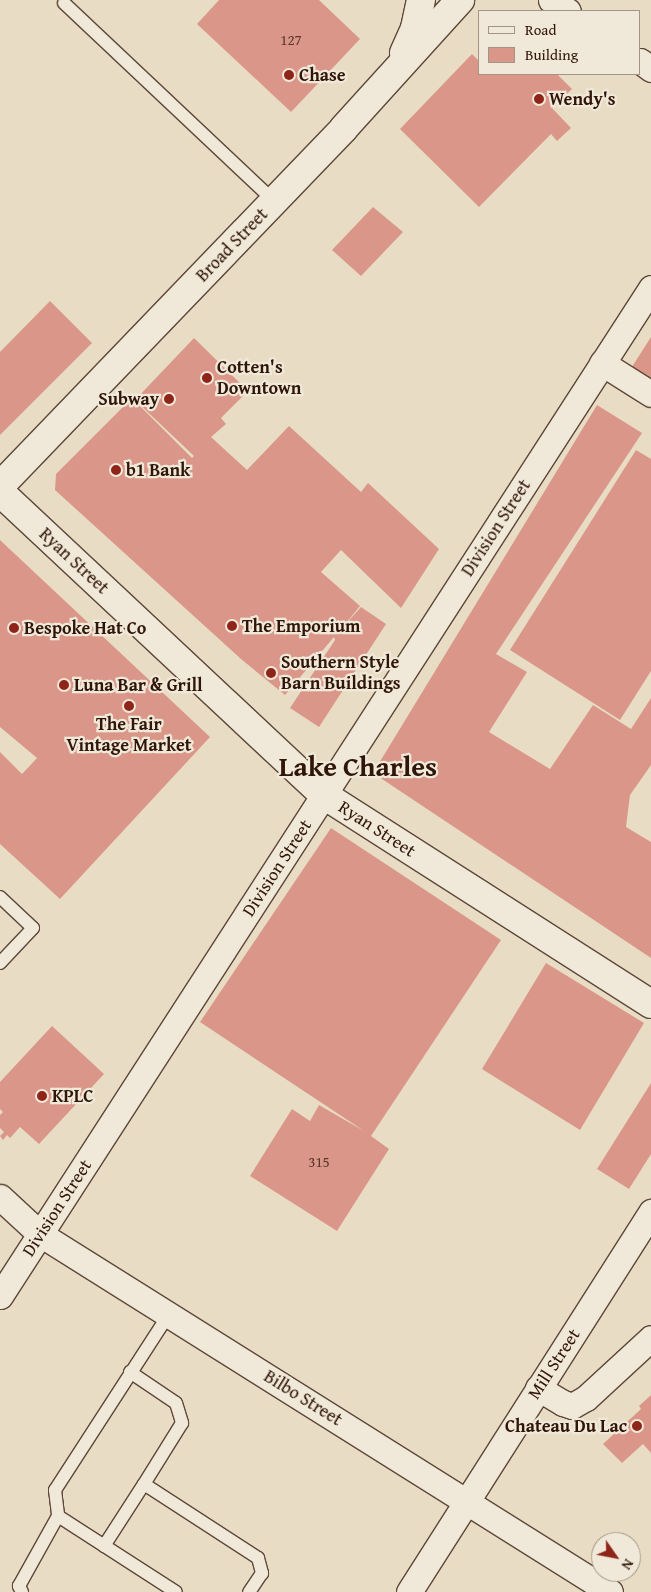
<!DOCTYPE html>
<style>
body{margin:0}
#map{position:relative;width:651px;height:1592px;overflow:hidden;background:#e8ddc4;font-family:"Gentium Book Plus",serif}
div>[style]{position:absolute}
.building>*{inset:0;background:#da9789}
.roads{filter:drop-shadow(1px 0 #5e4738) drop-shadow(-1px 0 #5e4738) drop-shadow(0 1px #5e4738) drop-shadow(0 -1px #5e4738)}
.lane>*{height:12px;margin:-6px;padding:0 6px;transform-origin:6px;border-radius:6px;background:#f0e9d9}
.street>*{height:25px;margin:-12.5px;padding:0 12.5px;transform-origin:12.5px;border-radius:12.5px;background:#f0e9d9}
.secondary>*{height:28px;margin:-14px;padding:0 14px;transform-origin:14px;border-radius:14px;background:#f0e9d9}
.dots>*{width:14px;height:14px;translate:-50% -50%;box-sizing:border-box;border:2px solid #f0e9d9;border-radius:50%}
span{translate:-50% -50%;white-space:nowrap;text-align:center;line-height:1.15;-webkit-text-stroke:4.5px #f0e9d9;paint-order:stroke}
.number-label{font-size:15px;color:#5a3629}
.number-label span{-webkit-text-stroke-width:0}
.poi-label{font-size:18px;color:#301509;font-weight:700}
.left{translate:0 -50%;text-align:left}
.right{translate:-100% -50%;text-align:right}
.street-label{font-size:18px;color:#301509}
.town-label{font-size:28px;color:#301509;font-weight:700}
.legend{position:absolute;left:478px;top:10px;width:162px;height:65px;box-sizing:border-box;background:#f0e9d9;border:1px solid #a39486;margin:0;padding:6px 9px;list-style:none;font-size:15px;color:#301509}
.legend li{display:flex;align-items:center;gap:10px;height:25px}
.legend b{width:25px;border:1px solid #a39486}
.north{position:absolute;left:591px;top:1532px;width:50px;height:50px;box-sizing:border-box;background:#f0e9d9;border:1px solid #a39486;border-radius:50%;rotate:123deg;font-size:14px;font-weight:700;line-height:20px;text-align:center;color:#301509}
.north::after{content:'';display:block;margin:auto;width:18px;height:22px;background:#8f2418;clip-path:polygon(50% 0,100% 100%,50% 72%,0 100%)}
</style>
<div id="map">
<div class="building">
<i style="clip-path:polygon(219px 0,319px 0,360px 39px,291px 112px,197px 24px)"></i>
<i style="clip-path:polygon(472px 54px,480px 62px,480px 74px,557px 74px,572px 89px,552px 108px,571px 128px,557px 141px,551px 134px,479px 207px,400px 129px)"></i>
<i style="clip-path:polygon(373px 207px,403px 232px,361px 276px,332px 250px)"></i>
<i style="clip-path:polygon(50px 301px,92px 343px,0 435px,0 352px)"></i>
<i style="clip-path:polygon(651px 337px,651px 387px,628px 373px)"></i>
<i style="clip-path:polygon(194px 338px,248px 391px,221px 418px,226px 424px,211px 437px,247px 470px,289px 426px,361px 492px,368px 483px,439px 549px,401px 608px,341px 550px,321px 572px,360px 606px,342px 628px,361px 607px,386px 624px,319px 727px,290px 708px,335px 640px,334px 637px,285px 695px,241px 659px,55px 490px,56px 474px,132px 398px,192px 458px,194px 456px,135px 400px)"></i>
<i style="clip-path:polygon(597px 405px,642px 433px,496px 654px,527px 672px,489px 732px,550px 769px,593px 705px,631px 729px,651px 698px,651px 765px,630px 795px,626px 827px,651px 842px,651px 958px,373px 773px)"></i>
<i style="clip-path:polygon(636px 450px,651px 459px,651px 671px,620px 720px,510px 650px)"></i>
<i style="clip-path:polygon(0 540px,210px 737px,60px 899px,0 844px,0 752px,22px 774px,37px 758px,0 727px)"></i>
<i style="clip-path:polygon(331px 828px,501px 940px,371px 1136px,389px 1149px,337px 1231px,250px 1176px,292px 1109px,310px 1121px,319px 1105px,364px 1131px,200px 1022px)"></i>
<i style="clip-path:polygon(546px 963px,644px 1023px,580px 1130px,482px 1069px)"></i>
<i style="clip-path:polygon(52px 1026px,104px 1074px,39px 1144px,20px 1127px,10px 1138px,7px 1135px,3px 1140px,0 1136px,4px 1132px,0 1128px,0 1115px,3px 1112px,0 1109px,0 1082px)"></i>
<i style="clip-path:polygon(651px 1083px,651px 1154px,629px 1189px,597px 1169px)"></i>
<i style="clip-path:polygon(651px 1395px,651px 1453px,643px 1444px,622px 1463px,603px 1444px,641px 1409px,639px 1406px)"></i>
</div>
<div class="roads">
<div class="lane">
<i style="left:64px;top:3px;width:289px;rotate:43.3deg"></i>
<i style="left:0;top:897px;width:45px;rotate:43.2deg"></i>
<i style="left:33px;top:928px;width:48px;rotate:133.3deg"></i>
<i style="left:169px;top:1314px;width:210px;rotate:122.9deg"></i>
<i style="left:55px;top:1490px;width:26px;rotate:83deg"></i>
<i style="left:58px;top:1516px;width:140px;rotate:32.8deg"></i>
<i style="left:130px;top:1372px;width:55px;rotate:34deg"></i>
<i style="left:176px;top:1403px;width:21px;rotate:73deg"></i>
<i style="left:182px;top:1423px;width:72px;rotate:121.9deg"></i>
<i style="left:144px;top:1484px;width:136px;rotate:33deg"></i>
<i style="left:258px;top:1558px;width:16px;rotate:75deg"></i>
<i style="left:262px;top:1573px;width:23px;rotate:124deg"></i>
<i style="left:104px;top:1546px;width:74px;rotate:-57.2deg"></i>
<i style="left:22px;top:1592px;width:7px;rotate:-117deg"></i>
<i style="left:19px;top:1586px;width:80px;rotate:-60.9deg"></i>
</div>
<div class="street">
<i style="left:551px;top:0;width:20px;rotate:33deg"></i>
<i style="left:640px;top:61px;width:14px;rotate:36deg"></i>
<i style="left:602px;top:363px;width:58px;rotate:32.3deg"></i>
<i style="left:0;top:1197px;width:54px;rotate:42.8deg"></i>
<i style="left:40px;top:1234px;width:673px;rotate:32.13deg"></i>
<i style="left:0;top:1296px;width:1200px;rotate:-57.14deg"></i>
<i style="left:538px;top:1388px;width:29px;rotate:31deg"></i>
<i style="left:563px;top:1403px;width:9px;rotate:18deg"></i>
<i style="left:572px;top:1406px;width:16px;rotate:-30deg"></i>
<i style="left:586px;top:1398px;width:88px;rotate:-42.7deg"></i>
<i style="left:409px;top:1592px;width:451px;rotate:-57.5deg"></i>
</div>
<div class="secondary">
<i style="left:404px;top:53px;width:27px;rotate:-66deg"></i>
<i style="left:415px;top:28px;width:29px;rotate:-78deg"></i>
<i style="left:0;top:486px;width:496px;rotate:-46.1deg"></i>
<i style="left:344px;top:128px;width:173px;rotate:-47.8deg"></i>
<i style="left:0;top:492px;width:444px;rotate:43.1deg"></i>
<i style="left:324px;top:795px;width:388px;rotate:32.6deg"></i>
</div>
</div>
<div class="dots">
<i style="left:289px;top:75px;background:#8f2418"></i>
<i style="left:539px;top:99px;background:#8f2418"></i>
<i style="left:207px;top:378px;background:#8f2418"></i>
<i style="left:169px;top:399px;background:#8f2418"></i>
<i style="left:116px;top:470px;background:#8f2418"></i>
<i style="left:232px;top:626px;background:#8f2418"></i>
<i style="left:14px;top:628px;background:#8f2418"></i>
<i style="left:271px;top:673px;background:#8f2418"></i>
<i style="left:64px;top:685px;background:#8f2418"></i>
<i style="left:129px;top:706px;background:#8f2418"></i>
<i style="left:42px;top:1096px;background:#8f2418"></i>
<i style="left:637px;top:1426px;background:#8f2418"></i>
</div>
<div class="number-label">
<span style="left:291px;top:40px">127</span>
<span style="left:319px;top:1162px">315</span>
</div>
<div class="poi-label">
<span class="left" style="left:299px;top:75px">Chase</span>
<span class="left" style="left:549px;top:99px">Wendy's</span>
<span class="left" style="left:217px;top:378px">Cotten's<br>Downtown</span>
<span class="right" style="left:159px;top:399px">Subway</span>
<span class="left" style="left:126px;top:470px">b1 Bank</span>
<span class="left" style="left:242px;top:626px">The Emporium</span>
<span class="left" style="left:24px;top:628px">Bespoke Hat Co</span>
<span class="left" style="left:281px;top:673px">Southern Style<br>Barn Buildings</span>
<span class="left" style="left:74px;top:685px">Luna Bar &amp; Grill</span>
<span style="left:129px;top:735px">The Fair<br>Vintage Market</span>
<span class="left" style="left:52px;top:1096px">KPLC</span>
<span class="right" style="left:627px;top:1426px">Chateau Du Lac</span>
</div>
<div class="street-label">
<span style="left:232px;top:245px;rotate:-46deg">Broad Street</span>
<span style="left:496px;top:528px;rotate:-57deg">Division Street</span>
<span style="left:74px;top:561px;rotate:43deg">Ryan Street</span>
<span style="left:377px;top:829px;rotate:33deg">Ryan Street</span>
<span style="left:277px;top:868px;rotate:-57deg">Division Street</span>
<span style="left:57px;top:1208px;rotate:-57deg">Division Street</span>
<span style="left:554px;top:1364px;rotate:-57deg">Mill Street</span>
<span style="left:303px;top:1398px;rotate:32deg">Bilbo Street</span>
</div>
<div class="town-label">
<span style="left:358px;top:766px">Lake Charles</span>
</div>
<ul class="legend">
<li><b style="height:6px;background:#f0e9d9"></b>Road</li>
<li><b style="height:14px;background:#da9789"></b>Building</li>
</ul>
<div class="north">N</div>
</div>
